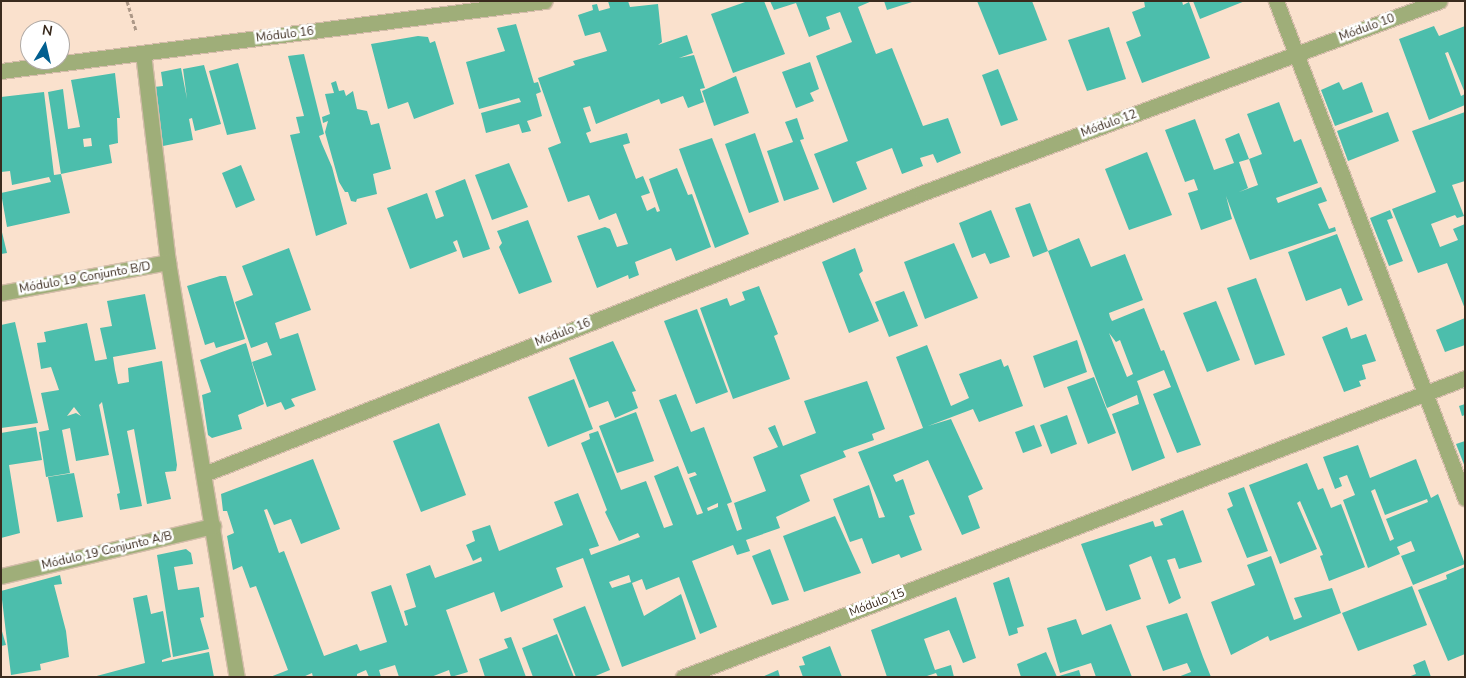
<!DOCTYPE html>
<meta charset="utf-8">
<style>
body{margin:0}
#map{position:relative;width:1466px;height:678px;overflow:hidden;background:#fae1cd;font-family:"Nunito Sans",sans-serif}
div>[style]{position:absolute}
.building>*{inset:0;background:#4cbeac}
.path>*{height:3px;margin-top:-1.5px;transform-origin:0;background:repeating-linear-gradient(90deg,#ad9887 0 4px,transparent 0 6.5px)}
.roads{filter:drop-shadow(1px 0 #d4bdaa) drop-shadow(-1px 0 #d4bdaa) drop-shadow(0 1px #d4bdaa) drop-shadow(0 -1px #d4bdaa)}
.street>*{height:15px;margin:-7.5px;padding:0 7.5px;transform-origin:7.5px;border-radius:7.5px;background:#9fae79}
span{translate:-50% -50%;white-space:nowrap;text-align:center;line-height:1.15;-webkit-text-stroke:5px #fff;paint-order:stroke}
.street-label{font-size:12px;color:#3a2b1e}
.frame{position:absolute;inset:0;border:2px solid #3a2b1e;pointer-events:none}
.north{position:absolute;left:20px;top:20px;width:50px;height:50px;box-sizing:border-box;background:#fff;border:1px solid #b0aaa5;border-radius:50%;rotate:9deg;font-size:14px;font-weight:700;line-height:20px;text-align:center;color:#3a2b1e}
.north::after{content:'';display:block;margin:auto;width:18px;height:22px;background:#015f90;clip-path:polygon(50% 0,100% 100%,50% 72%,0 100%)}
</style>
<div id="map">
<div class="building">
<i style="clip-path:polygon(608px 1px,628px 1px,630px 7px,658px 4px,662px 42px,658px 45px,687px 35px,693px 53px,679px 58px,694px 55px,705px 88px,700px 89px,704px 102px,688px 108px,683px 96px,661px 104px,659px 99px,596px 124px,590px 106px,583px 108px,591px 131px,586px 133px,590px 143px,627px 133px,630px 143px,623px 145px,636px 179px,643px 176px,650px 193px,641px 196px,647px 211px,655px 207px,657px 212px,660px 211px,649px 179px,677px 168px,688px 195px,692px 194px,711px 247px,676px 261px,671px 248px,635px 262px,639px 275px,629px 279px,628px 275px,597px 288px,577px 236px,605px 227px,610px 229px,617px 247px,628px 244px,616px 213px,599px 220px,589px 195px,568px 202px,548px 148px,561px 143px,538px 78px,575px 65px,573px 61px,607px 51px,600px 32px,585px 36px,578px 15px,593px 10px,592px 5px,597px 4px,599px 11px,610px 8px)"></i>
<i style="clip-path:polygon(748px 1px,764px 1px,785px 54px,733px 73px,711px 14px)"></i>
<i style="clip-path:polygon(770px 1px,872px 1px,858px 7px,876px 54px,892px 48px,923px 126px,948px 118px,961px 153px,937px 163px,933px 154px,920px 158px,923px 166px,902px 174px,892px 148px,856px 162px,867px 189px,833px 203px,814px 154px,848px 141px,816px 56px,852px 42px,840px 12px,826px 17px,830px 29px,809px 37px,796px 3px,774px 10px)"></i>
<i style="clip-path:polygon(884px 1px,912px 1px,912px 2px,887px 10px)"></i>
<i style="clip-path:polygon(977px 1px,1032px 1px,1047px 40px,999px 55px)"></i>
<i style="clip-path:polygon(1144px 1px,1182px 1px,1183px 5px,1189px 2px,1210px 58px,1142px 83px,1126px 42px,1141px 36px,1132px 12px,1145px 7px)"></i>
<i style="clip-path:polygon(1193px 1px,1245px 1px,1200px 19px)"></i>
<i style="clip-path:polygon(516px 24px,534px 83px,538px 82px,541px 92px,536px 94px,542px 116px,527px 121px,531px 131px,522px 133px,519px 124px,486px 133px,481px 113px,521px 102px,519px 98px,479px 109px,466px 62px,505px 51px,497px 28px)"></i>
<i style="clip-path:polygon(1434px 26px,1439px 36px,1465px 26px,1465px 93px,1448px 52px,1445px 53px,1461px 96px,1465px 94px,1465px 105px,1429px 120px,1399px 39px)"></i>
<i style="clip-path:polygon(1109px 27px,1126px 79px,1087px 91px,1068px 40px)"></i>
<i style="clip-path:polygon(418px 36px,428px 37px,430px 43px,435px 41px,454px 104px,414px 119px,408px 102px,388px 109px,371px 44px)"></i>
<i style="clip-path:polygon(304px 54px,324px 134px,319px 136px,322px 144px,332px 167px,347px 224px,316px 236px,290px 135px,300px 133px,296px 117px,304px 116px,288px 56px)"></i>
<i style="clip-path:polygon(810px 62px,819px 89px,810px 93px,814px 101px,796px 108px,782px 72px)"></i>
<i style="clip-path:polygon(238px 63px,256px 129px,227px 135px,209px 71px)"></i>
<i style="clip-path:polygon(204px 65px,221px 124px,195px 131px,192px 118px,189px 119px,193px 140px,163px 146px,154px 87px,163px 86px,161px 72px,181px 68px,187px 99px,183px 69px)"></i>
<i style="clip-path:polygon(998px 69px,1018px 120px,1001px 126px,982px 75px)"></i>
<i style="clip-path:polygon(evenodd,115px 73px,120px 118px,117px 118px,118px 143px,109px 145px,112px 163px,61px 174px,48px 92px,63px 89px,68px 129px,80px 127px,71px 80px,115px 73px,91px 138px,92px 146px,84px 147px,83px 139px,91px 138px)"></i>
<i style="clip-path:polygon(736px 76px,749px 113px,714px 126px,702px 91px)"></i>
<i style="clip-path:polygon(336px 81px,339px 91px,344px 90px,346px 96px,353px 91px,357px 109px,367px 111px,371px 125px,379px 123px,391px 169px,373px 174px,377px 194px,357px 199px,356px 202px,351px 201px,348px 192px,345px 192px,339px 182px,325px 132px,328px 121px,323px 123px,322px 117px,330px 114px,325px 94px,334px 93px,331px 83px)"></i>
<i style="clip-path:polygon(1339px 82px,1343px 90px,1362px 82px,1373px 112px,1335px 126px,1321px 90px)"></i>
<i style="clip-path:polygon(44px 92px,54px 175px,61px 174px,70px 213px,7px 227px,1px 193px,51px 182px,49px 177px,12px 185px,10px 171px,1px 172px,1px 97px)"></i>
<i style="clip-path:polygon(1279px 102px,1294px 142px,1301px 139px,1318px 183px,1276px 198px,1278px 203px,1321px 187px,1327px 201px,1318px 204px,1329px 229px,1335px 227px,1336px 231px,1250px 260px,1226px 196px,1232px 219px,1201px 230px,1188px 193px,1198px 190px,1194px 179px,1185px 182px,1165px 130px,1195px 119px,1214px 170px,1234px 163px,1225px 139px,1239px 133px,1249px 159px,1239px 162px,1248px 188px,1239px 192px,1258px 185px,1249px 159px,1262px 154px,1247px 114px)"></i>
<i style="clip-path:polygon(1388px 112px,1399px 141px,1348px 161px,1337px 131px)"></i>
<i style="clip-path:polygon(1465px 112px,1465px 181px,1452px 185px,1464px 216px,1457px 218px,1455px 215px,1431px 224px,1440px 247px,1458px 240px,1453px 229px,1465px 224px,1465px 309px,1447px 263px,1418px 273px,1392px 209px,1436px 192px,1412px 131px)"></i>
<i style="clip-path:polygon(797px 118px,804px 139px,800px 140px,819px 189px,784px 201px,767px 151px,793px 142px,785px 122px)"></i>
<i style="clip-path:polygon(755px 133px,779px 202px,749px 213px,725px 144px)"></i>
<i style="clip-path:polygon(712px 138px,749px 234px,715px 248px,679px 149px)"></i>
<i style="clip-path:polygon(1147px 152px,1172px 215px,1129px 230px,1105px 169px)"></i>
<i style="clip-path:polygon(509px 163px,528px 207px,492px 220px,475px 175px)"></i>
<i style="clip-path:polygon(241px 165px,255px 200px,236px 208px,222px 173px)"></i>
<i style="clip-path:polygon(465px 179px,490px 249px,463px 258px,457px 240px,453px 242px,457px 251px,410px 269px,387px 208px,427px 193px,436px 219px,444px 216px,435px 191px)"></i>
<i style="clip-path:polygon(evenodd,1030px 203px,1048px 251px,1079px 238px,1091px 267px,1125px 254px,1143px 300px,1109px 313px,1110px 317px,1112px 321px,1144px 308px,1161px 351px,1164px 350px,1201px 445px,1177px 453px,1153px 394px,1171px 387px,1164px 370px,1137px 381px,1165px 458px,1132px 471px,1112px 414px,1139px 404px,1137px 395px,1107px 408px,1048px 251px,1033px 257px,1015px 208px,1030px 203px,1109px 333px,1116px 342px,1120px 340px,1133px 374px,1127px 377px,1109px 333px)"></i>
<i style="clip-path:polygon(991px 210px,1010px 257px,990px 264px,985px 253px,972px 258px,959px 223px)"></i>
<i style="clip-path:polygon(1390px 210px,1393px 218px,1387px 220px,1403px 261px,1389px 266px,1370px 218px)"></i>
<i style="clip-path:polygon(528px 220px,552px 282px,519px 294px,499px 247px,502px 243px,497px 231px)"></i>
<i style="clip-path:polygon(1px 228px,7px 253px,1px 254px)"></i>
<i style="clip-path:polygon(1337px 234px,1363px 300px,1348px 306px,1341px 288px,1306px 301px,1288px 252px)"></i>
<i style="clip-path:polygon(954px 243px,978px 298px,925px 319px,904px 262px)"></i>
<i style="clip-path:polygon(289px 248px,311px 310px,275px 323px,280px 339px,298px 333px,316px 390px,291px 399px,295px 406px,285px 410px,281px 402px,267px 407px,252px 362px,272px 355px,267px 342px,251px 348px,235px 302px,253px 295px,242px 266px)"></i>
<i style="clip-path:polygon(855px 248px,863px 271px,859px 274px,879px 321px,849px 333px,822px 262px)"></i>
<i style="clip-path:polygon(220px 276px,226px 276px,245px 339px,216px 348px,214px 342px,205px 345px,187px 286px)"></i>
<i style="clip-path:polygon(1256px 278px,1285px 355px,1255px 365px,1227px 288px)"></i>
<i style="clip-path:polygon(759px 286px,778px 334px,774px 336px,790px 379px,733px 399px,700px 308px,727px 298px,730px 306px,745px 300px,742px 292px)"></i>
<i style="clip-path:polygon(904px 291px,918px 326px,889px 337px,875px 302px)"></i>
<i style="clip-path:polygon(evenodd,145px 294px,156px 349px,113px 357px,115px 370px,118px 384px,129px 382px,128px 368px,162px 361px,177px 465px,176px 471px,165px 472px,171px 499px,147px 504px,134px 429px,127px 431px,142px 506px,120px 510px,117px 494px,120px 493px,102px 402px,99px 405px,109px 455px,76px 461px,70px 428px,62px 430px,70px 473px,46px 477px,39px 432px,49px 430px,41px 393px,59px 390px,51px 367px,41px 369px,37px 343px,46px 342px,44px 332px,87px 323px,95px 361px,107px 359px,100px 328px,112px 326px,107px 301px,145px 294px,74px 407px,81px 416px,76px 413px,67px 416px,74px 407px)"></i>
<i style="clip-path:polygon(1216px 301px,1240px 360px,1207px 372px,1183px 313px)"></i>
<i style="clip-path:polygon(697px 309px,728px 392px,696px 404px,664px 321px)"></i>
<i style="clip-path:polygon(1465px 318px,1465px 345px,1445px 352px,1436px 330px)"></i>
<i style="clip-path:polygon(15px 322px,38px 423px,1px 428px,1px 325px)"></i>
<i style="clip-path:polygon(1347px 327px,1351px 339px,1366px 334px,1376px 361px,1362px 365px,1366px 379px,1359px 381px,1361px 386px,1344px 392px,1322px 337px)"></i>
<i style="clip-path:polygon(1077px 340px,1087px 372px,1044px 388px,1033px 356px)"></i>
<i style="clip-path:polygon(613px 341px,636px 391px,632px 392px,638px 408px,615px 418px,608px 401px,589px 408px,569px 358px)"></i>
<i style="clip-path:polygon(246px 343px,264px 404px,238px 415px,242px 429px,212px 438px,208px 435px,202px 395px,211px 392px,200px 360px)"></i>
<i style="clip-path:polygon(927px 345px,951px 406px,969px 398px,959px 374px,1001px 359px,1004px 367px,1008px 365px,1023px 406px,979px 422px,973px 409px,928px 426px,951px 419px,983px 489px,968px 496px,980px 528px,962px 535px,928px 460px,893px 475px,896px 482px,903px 479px,915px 514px,909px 516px,922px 550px,901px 558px,899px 554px,872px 564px,862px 538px,850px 542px,833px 499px,869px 485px,879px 518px,885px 517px,858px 452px,923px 428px,896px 357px)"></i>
<i style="clip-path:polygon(1094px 377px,1116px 433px,1088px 444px,1067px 387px)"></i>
<i style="clip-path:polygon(574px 379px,593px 429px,548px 447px,528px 397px)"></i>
<i style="clip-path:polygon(evenodd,867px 381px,885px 429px,872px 434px,874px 440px,843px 451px,846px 457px,800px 475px,810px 501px,776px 517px,780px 528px,746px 540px,750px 551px,737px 555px,733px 545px,692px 561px,717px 627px,700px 634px,679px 577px,646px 590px,642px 579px,632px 583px,644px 616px,681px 594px,696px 639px,622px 667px,583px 558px,556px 568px,563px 587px,501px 612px,494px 592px,446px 610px,468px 672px,451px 677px,449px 670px,431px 677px,399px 677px,395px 665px,379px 670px,381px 677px,369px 677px,366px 670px,357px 674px,357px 677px,313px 677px,312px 673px,303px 677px,270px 677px,288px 670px,256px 586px,250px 588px,242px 566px,233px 570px,227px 536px,234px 533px,227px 511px,223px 511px,221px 494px,313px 459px,340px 529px,301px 544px,291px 519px,274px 525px,267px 509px,264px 510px,279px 553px,284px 551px,324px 656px,357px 644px,360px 651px,387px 642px,371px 592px,391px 585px,405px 626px,408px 625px,404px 611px,416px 607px,406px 574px,430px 565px,435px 578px,482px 561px,481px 557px,473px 561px,466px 545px,475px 541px,472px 531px,490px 525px,499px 551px,563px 525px,554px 502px,578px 493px,599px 546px,589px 549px,591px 555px,640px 537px,638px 533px,619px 541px,605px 512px,607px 510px,581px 443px,590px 439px,589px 434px,598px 431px,621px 490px,646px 481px,664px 528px,673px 525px,654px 476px,678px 466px,697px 515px,703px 513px,689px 478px,697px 475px,695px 472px,688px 474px,659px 400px,676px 394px,691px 432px,704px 427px,732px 502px,727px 504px,737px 531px,742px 529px,734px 503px,766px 491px,753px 457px,778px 447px,768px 428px,775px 425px,783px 446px,816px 433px,804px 401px,867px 381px,718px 503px,718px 507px,708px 511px,707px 508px,718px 503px,867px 381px,629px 575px,631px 582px,612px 588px,609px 582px,629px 575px)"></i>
<i style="clip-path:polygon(1465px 404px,1465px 415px,1462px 416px,1459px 406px)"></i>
<i style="clip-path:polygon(636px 412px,654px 461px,617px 473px,599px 426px)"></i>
<i style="clip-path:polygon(1067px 415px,1077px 444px,1051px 454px,1040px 425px)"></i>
<i style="clip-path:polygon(439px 423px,466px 495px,421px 512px,393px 441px)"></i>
<i style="clip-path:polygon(1034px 425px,1042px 446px,1023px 453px,1015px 432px)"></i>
<i style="clip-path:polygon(36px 427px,42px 460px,9px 465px,20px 533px,1px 538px,1px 433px)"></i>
<i style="clip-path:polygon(1465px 441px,1465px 467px,1456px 444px)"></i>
<i style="clip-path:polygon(evenodd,1358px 445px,1370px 478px,1416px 459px,1431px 498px,1438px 494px,1465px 564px,1413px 585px,1401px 556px,1415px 551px,1411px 541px,1397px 547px,1400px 554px,1368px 568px,1343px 500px,1355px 495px,1347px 475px,1339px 478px,1342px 486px,1335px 489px,1323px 457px,1358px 445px,1375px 489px,1385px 515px,1427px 499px,1428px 502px,1386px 519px,1394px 539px,1390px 541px,1371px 491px,1375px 489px)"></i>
<i style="clip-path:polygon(1307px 463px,1318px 490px,1323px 488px,1331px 508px,1341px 504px,1365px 567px,1329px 581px,1320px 556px,1323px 555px,1300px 501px,1297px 503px,1317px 549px,1280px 564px,1249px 485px)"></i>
<i style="clip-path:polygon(74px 473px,83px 517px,57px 522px,48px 477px)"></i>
<i style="clip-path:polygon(1244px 487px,1268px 551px,1247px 558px,1227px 509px,1233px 506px,1228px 493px)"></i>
<i style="clip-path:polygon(1183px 510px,1202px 562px,1179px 569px,1175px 558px,1167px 560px,1181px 598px,1169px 604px,1151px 556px,1129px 565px,1141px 599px,1106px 611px,1081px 544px,1153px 521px,1155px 527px,1163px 525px,1160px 519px)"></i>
<i style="clip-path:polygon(835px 516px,861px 573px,804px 592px,783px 536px)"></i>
<i style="clip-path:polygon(186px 549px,191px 553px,193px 564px,174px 567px,178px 590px,199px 587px,204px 617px,200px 618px,209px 649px,173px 657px,157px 555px)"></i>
<i style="clip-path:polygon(770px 549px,789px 600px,772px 605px,752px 556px)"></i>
<i style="clip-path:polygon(1271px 556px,1294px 620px,1302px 617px,1294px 598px,1332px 588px,1341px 613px,1270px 641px,1268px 636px,1231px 655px,1211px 602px,1255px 585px,1247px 565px)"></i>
<i style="clip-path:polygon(1465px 567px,1465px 654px,1448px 661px,1418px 590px,1447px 579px,1446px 575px)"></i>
<i style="clip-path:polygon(60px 575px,62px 584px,54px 585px,66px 631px,69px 657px,40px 664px,41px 670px,11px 675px,1px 591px)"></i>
<i style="clip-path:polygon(1009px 577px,1024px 626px,1017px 628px,1018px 633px,1009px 636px,993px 583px)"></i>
<i style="clip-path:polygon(1412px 586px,1427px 625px,1358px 651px,1342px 613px)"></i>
<i style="clip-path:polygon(147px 595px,151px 614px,163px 611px,171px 657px,162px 660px,162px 662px,209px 652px,214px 677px,93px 677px,145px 663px,133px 598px)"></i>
<i style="clip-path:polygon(956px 597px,976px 658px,963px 663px,949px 630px,924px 639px,935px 670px,951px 665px,954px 677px,938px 677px,936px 673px,924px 677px,887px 677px,871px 630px)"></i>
<i style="clip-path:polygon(585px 606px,610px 670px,593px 677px,576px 677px,553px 619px)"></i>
<i style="clip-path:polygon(1187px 613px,1203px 657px,1211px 677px,1178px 677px,1191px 672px,1187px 663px,1163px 671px,1146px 626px)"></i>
<i style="clip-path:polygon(1076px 619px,1082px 635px,1111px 624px,1132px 677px,1096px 677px,1091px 663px,1060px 673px,1047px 628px)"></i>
<i style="clip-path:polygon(1px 628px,6px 645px,1px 646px)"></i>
<i style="clip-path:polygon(557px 634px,574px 677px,533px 677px,522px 648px)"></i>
<i style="clip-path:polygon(511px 637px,526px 677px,485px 677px,479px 659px,508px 648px,504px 639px)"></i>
<i style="clip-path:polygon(830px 646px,842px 677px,803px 677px,799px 666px,805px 665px,802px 657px)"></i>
<i style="clip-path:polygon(1046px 652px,1057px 677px,1021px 677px,1017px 664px)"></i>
<i style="clip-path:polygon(1425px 660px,1431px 677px,1408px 677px,1416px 674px,1413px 665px)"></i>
<i style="clip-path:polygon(778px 670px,780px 677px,762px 677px)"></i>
<i style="clip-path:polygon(1079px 670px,1081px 677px,1059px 677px,1059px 676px)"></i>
</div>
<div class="path">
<i style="left:127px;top:1px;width:31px;rotate:73deg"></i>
</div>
<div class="roads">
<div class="street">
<i style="left:1276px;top:1px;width:532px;rotate:69.18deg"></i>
<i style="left:143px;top:53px;width:210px;rotate:83.2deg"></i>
<i style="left:168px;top:262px;width:421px;rotate:80.6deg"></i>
<i style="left:1px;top:71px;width:548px;rotate:-7.33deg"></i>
<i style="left:1px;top:293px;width:170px;rotate:-10.5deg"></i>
<i style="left:204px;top:474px;width:771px;rotate:-21.37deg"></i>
<i style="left:922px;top:193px;width:552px;rotate:-20.37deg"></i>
<i style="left:1px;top:576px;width:218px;rotate:-13.3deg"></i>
<i style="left:683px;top:677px;width:837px;rotate:-20.92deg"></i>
</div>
</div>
<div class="street-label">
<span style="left:1367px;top:28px;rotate:-20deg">Módulo 10</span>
<span style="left:285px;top:35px;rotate:-7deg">Módulo 16</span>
<span style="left:1109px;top:124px;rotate:-20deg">Módulo 12</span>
<span style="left:85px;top:278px;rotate:-10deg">Módulo 19 Conjunto B/D</span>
<span style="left:563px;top:333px;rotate:-21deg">Módulo 16</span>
<span style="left:107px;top:551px;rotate:-13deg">Módulo 19 Conjunto A/B</span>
<span style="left:877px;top:603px;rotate:-21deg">Módulo 15</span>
</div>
<div class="frame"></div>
<div class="north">N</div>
</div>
